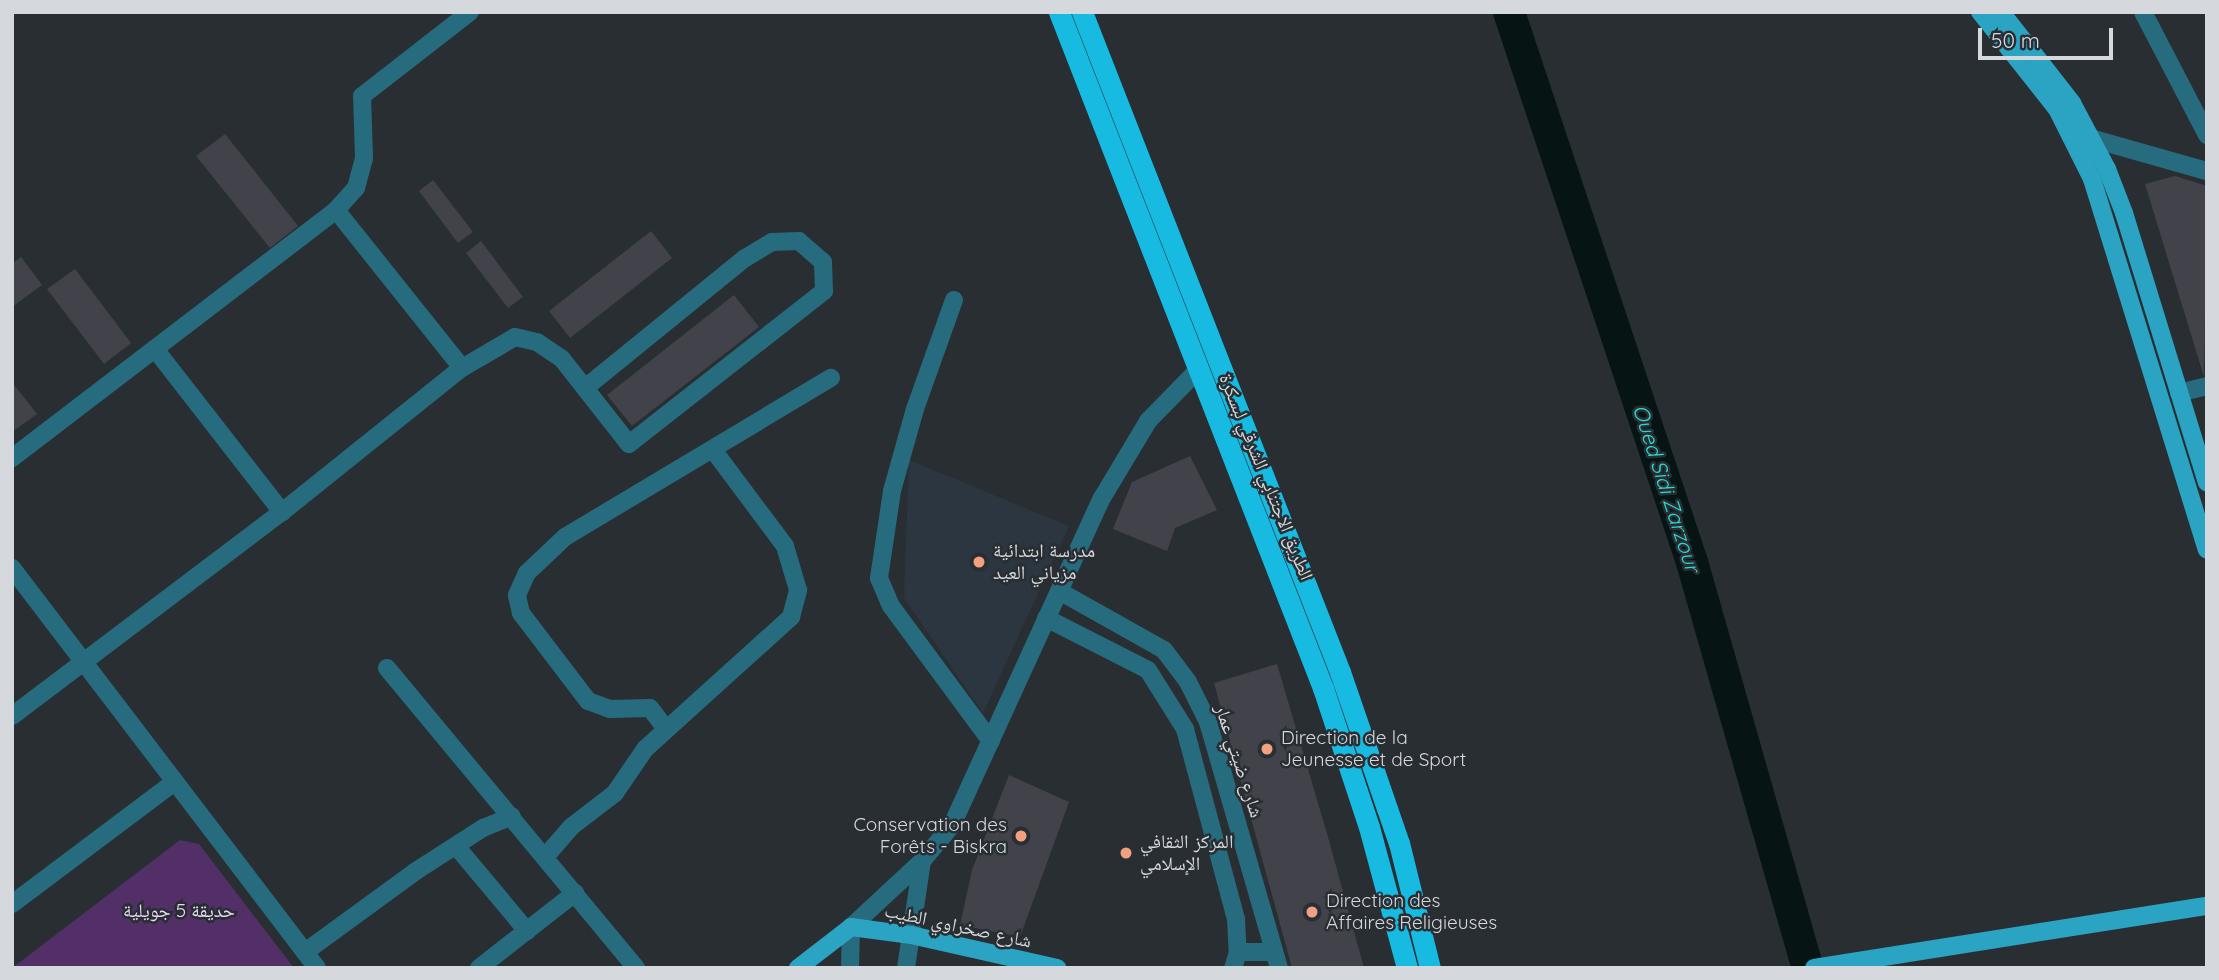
<!DOCTYPE html>
<meta charset="utf-8">
<style>
body{margin:0}
#map{position:relative;width:2219px;height:980px;overflow:hidden;background:#292e33;font-family:Quicksand,"Noto Naskh Arabic",sans-serif}
div>[style]{position:absolute}
.built>*{inset:0;background:#2c3640}
.green>*{inset:0;background:#522f67}
.river>*{height:32px;margin:-16px;padding:0 16px;transform-origin:16px;border-radius:16px;background:#061413}
.building>*{inset:0;background:#42434a}
.minor>*{height:18px;margin:-9px;padding:0 9px;transform-origin:9px;border-radius:9px;background:#276b7e}
.major>*{height:18px;margin:-9px;padding:0 9px;transform-origin:9px;border-radius:9px;background:#2ba3c2}
.highway>*{height:21px;margin:-10.5px;padding:0 10.5px;transform-origin:10.5px;border-radius:10.5px;background:#17bae0}
.dots>*{width:19px;height:19px;translate:-50% -50%;box-sizing:border-box;border:4px solid #292e33;border-radius:50%}
span{translate:-50% -50%;white-space:nowrap;text-align:center;line-height:1.15;-webkit-text-stroke:5px #292e33;paint-order:stroke}
.street-label{font-size:19px;color:#d5d8dc}
.poi-label{font-size:19px;color:#d5d8dc}
.left{translate:0 -50%;text-align:left}
.right{translate:-100% -50%;text-align:right}
.park-label{font-size:19px;color:#ebd6fa}
.water-label{font-size:21px;color:#2cdad2;font-style:italic}
.frame{position:absolute;inset:0;border:14px solid #d5d8dc;pointer-events:none}
.scale{position:absolute;left:1978px;top:28px;width:135px;height:32px;box-sizing:border-box;border:4px solid #d5d8dc;border-top:0;padding-left:9px;font-size:21px;line-height:24px;white-space:nowrap;color:#d5d8dc;-webkit-text-stroke:5px #292e33;paint-order:stroke}
</style>
<div id="map">
<div class="built">
<i style="clip-path:polygon(909px 460px,1069px 526px,983px 713px,904px 598px)"></i>
</div>
<div class="green">
<i style="clip-path:polygon(180px 840px,199px 844px,294px 968px,12px 968px)"></i>
</div>
<div class="river">
<i style="left:1509px;top:12px;width:580px;rotate:71.6deg"></i>
<i style="left:1692px;top:562px;width:422px;rotate:74.1deg"></i>
</div>
<div class="building">
<i style="clip-path:polygon(225px 134px,298px 226px,270px 248px,196px 156px)"></i>
<i style="clip-path:polygon(2175px 176px,2207px 186px,2204px 377px,2145px 184px)"></i>
<i style="clip-path:polygon(433px 180px,473px 232px,458px 243px,419px 191px)"></i>
<i style="clip-path:polygon(651px 231px,672px 258px,570px 338px,549px 311px)"></i>
<i style="clip-path:polygon(481px 241px,523px 297px,508px 308px,466px 253px)"></i>
<i style="clip-path:polygon(21px 257px,42px 285px,12px 307px,12px 264px)"></i>
<i style="clip-path:polygon(75px 269px,131px 343px,104px 364px,47px 289px)"></i>
<i style="clip-path:polygon(734px 295px,759px 327px,632px 426px,607px 395px)"></i>
<i style="clip-path:polygon(12px 382px,37px 414px,12px 432px)"></i>
<i style="clip-path:polygon(1190px 456px,1217px 510px,1175px 528px,1167px 551px,1113px 529px,1132px 482px)"></i>
<i style="clip-path:polygon(1277px 664px,1328px 837px,1364px 968px,1292px 968px,1214px 683px)"></i>
<i style="clip-path:polygon(1009px 775px,1069px 802px,1020px 937px,960px 925px,972px 870px)"></i>
</div>
<div class="minor">
<i style="left:2143px;top:12px;width:139px;rotate:62.5deg"></i>
<i style="left:2079px;top:140px;width:11px;rotate:-10deg"></i>
<i style="left:2090px;top:138px;width:122px;rotate:15.8deg"></i>
<i style="left:336px;top:210px;width:202px;rotate:51.4deg"></i>
<i style="left:954px;top:300px;width:116px;rotate:109.7deg"></i>
<i style="left:915px;top:409px;width:85px;rotate:105.7deg"></i>
<i style="left:892px;top:491px;width:88px;rotate:98.5deg"></i>
<i style="left:879px;top:578px;width:30px;rotate:67deg"></i>
<i style="left:891px;top:606px;width:168px;rotate:53.5deg"></i>
<i style="left:155px;top:349px;width:207px;rotate:52.1deg"></i>
<i style="left:2179px;top:393px;width:29px;rotate:-14deg"></i>
<i style="left:12px;top:458px;width:408px;rotate:-37.4deg"></i>
<i style="left:336px;top:210px;width:30px;rotate:-48deg"></i>
<i style="left:356px;top:188px;width:31px;rotate:-75deg"></i>
<i style="left:364px;top:158px;width:62px;rotate:-91.8deg"></i>
<i style="left:362px;top:96px;width:137px;rotate:-37.9deg"></i>
<i style="left:12px;top:568px;width:503px;rotate:52.67deg"></i>
<i style="left:1059px;top:591px;width:120px;rotate:29.3deg"></i>
<i style="left:1164px;top:650px;width:40px;rotate:53deg"></i>
<i style="left:1188px;top:682px;width:45px;rotate:63.4deg"></i>
<i style="left:1208px;top:722px;width:256px;rotate:73.9deg"></i>
<i style="left:1046px;top:618px;width:114px;rotate:27deg"></i>
<i style="left:1148px;top:670px;width:70px;rotate:57.9deg"></i>
<i style="left:1185px;top:729px;width:197px;rotate:75deg"></i>
<i style="left:1236px;top:919px;width:33px;rotate:87deg"></i>
<i style="left:1238px;top:952px;width:17px;rotate:107deg"></i>
<i style="left:387px;top:668px;width:390px;rotate:50.3deg"></i>
<i style="left:12px;top:716px;width:338px;rotate:-37.1deg"></i>
<i style="left:282px;top:512px;width:231px;rotate:-38.7deg"></i>
<i style="left:462px;top:368px;width:61px;rotate:-30.3deg"></i>
<i style="left:515px;top:337px;width:23px;rotate:13deg"></i>
<i style="left:537px;top:342px;width:30px;rotate:34deg"></i>
<i style="left:562px;top:359px;width:108px;rotate:51.8deg"></i>
<i style="left:629px;top:444px;width:248px;rotate:-38.1deg"></i>
<i style="left:824px;top:291px;width:29px;rotate:-92deg"></i>
<i style="left:823px;top:262px;width:32px;rotate:-139deg"></i>
<i style="left:799px;top:241px;width:27px;rotate:178deg"></i>
<i style="left:772px;top:242px;width:31px;rotate:149deg"></i>
<i style="left:745px;top:258px;width:205px;rotate:140.9deg"></i>
<i style="left:666px;top:729px;width:26px;rotate:-127deg"></i>
<i style="left:650px;top:708px;width:40px;rotate:178.6deg"></i>
<i style="left:610px;top:709px;width:23px;rotate:-160deg"></i>
<i style="left:588px;top:701px;width:111px;rotate:-127.3deg"></i>
<i style="left:521px;top:613px;width:18px;rotate:-103deg"></i>
<i style="left:517px;top:595px;width:24px;rotate:-66deg"></i>
<i style="left:527px;top:573px;width:52px;rotate:-43.5deg"></i>
<i style="left:565px;top:537px;width:310px;rotate:-30.9deg"></i>
<i style="left:456px;top:846px;width:111px;rotate:50.1deg"></i>
<i style="left:545px;top:857px;width:40px;rotate:-49deg"></i>
<i style="left:571px;top:827px;width:56px;rotate:-37.7deg"></i>
<i style="left:615px;top:793px;width:53px;rotate:-55.7deg"></i>
<i style="left:645px;top:749px;width:197px;rotate:-42.1deg"></i>
<i style="left:791px;top:617px;width:28px;rotate:-75deg"></i>
<i style="left:798px;top:590px;width:46px;rotate:-106.5deg"></i>
<i style="left:785px;top:546px;width:119px;rotate:-126.8deg"></i>
<i style="left:12px;top:904px;width:201px;rotate:-36.9deg"></i>
<i style="left:305px;top:952px;width:137px;rotate:-36.1deg"></i>
<i style="left:416px;top:871px;width:80px;rotate:-32.7deg"></i>
<i style="left:483px;top:828px;width:31px;rotate:-22deg"></i>
<i style="left:1238px;top:952px;width:36px"></i>
<i style="left:479px;top:968px;width:122px;rotate:-38deg"></i>
<i style="left:850px;top:968px;width:41px;rotate:-88.6deg"></i>
<i style="left:851px;top:927px;width:97px;rotate:-42.9deg"></i>
<i style="left:922px;top:861px;width:47px;rotate:-50.2deg"></i>
<i style="left:952px;top:825px;width:360px;rotate:-65.4deg"></i>
<i style="left:1102px;top:498px;width:90px;rotate:-59.1deg"></i>
<i style="left:1148px;top:421px;width:73px;rotate:-45.6deg"></i>
<i style="left:906px;top:968px;width:108px;rotate:-81.5deg"></i>
</div>
<div class="major">
<i style="left:1980px;top:12px;width:124px;rotate:51.6deg"></i>
<i style="left:2057px;top:109px;width:78px;rotate:63.4deg"></i>
<i style="left:2092px;top:179px;width:388px;rotate:72.8deg"></i>
<i style="left:2001px;top:12px;width:115px;rotate:52deg"></i>
<i style="left:2072px;top:103px;width:75px;rotate:62.1deg"></i>
<i style="left:2107px;top:169px;width:47px;rotate:68.9deg"></i>
<i style="left:2124px;top:213px;width:282px;rotate:72.9deg"></i>
<i style="left:798px;top:968px;width:67px;rotate:-37.7deg"></i>
<i style="left:851px;top:927px;width:61px;rotate:7.6deg"></i>
<i style="left:911px;top:935px;width:150px;rotate:12.7deg"></i>
<i style="left:1814px;top:968px;width:398px;rotate:-9deg"></i>
</div>
<div class="highway">
<i style="left:1059px;top:12px;width:726px;rotate:68.67deg"></i>
<i style="left:1323px;top:688px;width:146px;rotate:71.7deg"></i>
<i style="left:1369px;top:827px;width:146px;rotate:74.9deg"></i>
<i style="left:1082px;top:12px;width:709px;rotate:68.65deg"></i>
<i style="left:1340px;top:672px;width:181px;rotate:71deg"></i>
<i style="left:1399px;top:843px;width:129px;rotate:76.1deg"></i>
</div>
<div class="dots">
<i style="left:979px;top:562px;background:#f2a080"></i>
<i style="left:1267px;top:749px;background:#f2a080"></i>
<i style="left:1021px;top:836px;background:#f2a080"></i>
<i style="left:1126px;top:853px;background:#f2a080"></i>
<i style="left:1312px;top:912px;background:#f2a080"></i>
</div>
<div class="street-label">
<span style="left:1266px;top:477px;rotate:68deg">الطريق الاجتنابي الشرقي لبسكرة</span>
<span style="left:1239px;top:761px;rotate:72deg">شارع ضيتي عمار</span>
<span style="left:958px;top:926px;rotate:12deg">شارع صخراوي الطيب</span>
</div>
<div class="poi-label">
<span class="left" style="left:993px;top:562px">مدرسة ابتدائية<br>مزياني العيد</span>
<span class="left" style="left:1281px;top:749px">Direction de la<br>Jeunesse et de Sport</span>
<span class="right" style="left:1007px;top:836px">Conservation des<br>Forêts - Biskra</span>
<span class="left" style="left:1140px;top:853px">المركز الثقافي<br>الإسلامي</span>
<span class="left" style="left:1326px;top:912px">Direction des<br>Affaires Religieuses</span>
</div>
<div class="park-label">
<span style="left:179px;top:911px">حديقة 5 جويلية</span>
</div>
<div class="water-label">
<span style="left:1667px;top:488px;rotate:72deg">Oued Sidi Zarzour</span>
</div>
<div class="frame"></div>
<div class="scale">50 m</div>
</div>
